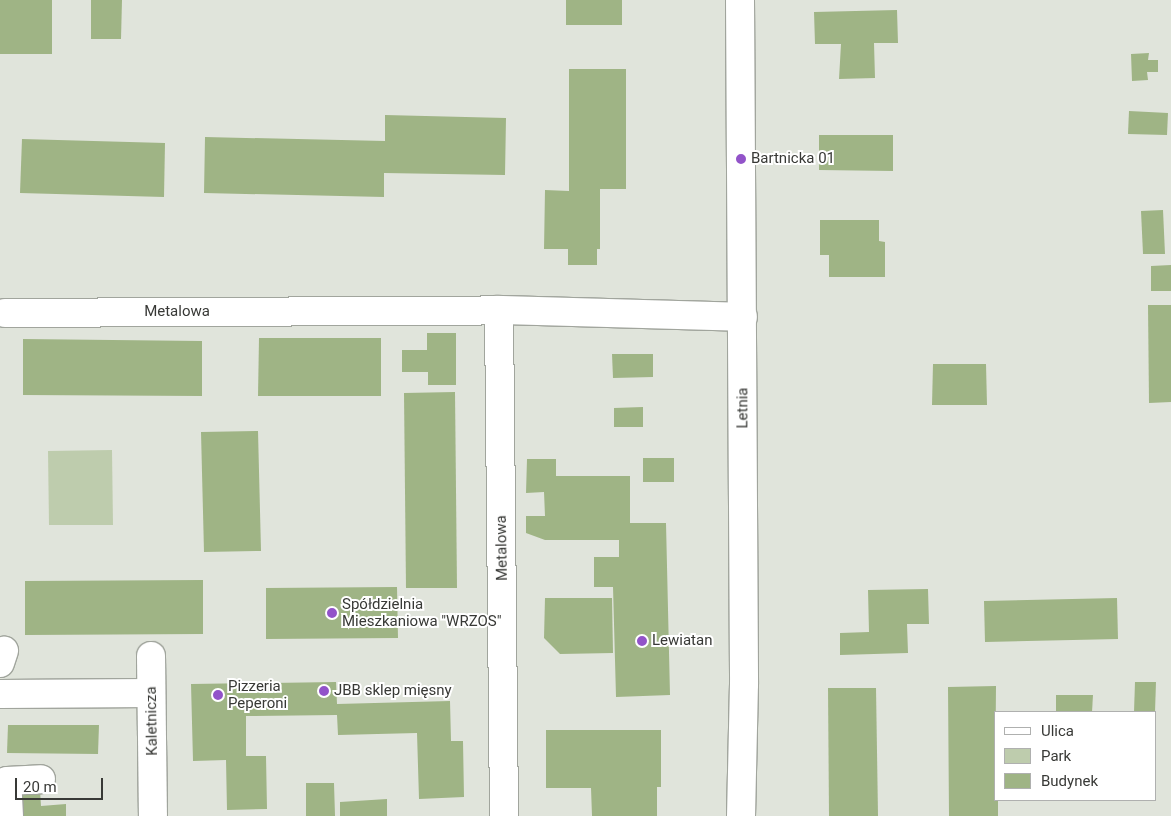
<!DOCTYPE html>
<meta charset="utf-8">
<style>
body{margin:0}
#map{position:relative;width:1171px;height:816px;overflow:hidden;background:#e0e4db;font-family:Roboto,sans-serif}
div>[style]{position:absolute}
.green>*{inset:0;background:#beccad}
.building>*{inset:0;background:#9fb485}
.roads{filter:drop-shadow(1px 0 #a1a59d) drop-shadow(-1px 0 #a1a59d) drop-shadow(0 1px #a1a59d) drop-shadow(0 -1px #a1a59d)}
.minor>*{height:28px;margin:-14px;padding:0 14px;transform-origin:14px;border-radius:14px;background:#fff}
.dots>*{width:14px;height:14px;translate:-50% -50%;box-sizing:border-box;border:2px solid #fff;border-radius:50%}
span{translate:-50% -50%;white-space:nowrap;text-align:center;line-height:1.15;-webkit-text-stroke:4px #fff;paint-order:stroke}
.poi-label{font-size:15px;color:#383936}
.left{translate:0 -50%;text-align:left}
.street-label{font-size:15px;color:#383936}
.legend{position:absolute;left:994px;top:711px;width:162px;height:90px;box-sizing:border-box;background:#fff;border:1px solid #afb0af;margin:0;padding:6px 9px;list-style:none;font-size:15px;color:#383936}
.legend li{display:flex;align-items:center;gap:10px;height:25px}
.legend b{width:25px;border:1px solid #afb0af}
.scale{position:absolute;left:15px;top:778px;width:88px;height:22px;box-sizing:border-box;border:2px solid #383936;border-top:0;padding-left:6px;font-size:15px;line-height:18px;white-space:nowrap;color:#383936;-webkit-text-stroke:4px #fff;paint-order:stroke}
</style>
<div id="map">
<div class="green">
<i style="clip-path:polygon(112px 450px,113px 525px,49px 525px,48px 451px)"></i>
</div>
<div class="building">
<i style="clip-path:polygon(0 0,52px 0,52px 54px,0 54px)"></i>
<i style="clip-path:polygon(91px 0,122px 0,121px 39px,91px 39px)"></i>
<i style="clip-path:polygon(566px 0,622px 0,622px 25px,566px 25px)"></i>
<i style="clip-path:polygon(897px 10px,898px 43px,874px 43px,875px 78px,839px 79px,841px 44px,815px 44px,814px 12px)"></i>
<i style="clip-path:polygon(1149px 53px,1148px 60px,1158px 60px,1158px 72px,1147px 72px,1148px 80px,1132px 81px,1131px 54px)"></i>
<i style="clip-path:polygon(569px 69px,626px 69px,626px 189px,600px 189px,600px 249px,597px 249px,597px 265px,568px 265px,568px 249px,544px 249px,545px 190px,569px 191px)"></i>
<i style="clip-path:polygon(1129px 111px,1168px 113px,1167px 135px,1128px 134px)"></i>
<i style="clip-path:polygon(385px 115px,506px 118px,505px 175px,384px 173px,384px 197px,204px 193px,205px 137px,385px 141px)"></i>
<i style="clip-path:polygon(819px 135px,893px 135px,893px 171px,819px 170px)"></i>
<i style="clip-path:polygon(22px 139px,165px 143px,164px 197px,20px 193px)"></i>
<i style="clip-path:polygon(1163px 210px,1165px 254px,1143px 254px,1141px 211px)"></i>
<i style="clip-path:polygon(820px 220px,879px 220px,879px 241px,885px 242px,885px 277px,829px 277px,829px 255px,820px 255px)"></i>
<i style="clip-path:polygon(1171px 265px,1171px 291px,1151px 291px,1151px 266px)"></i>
<i style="clip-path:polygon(1148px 305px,1171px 305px,1171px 402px,1149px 403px)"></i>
<i style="clip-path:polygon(427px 333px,456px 333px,456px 385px,428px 385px,428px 372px,402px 372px,402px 350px,427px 350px)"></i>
<i style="clip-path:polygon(259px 338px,381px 338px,381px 396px,258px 396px)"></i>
<i style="clip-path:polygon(23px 339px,202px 341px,202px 396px,23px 395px)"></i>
<i style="clip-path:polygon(612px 354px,653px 354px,653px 377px,613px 378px)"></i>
<i style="clip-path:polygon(933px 364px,986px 364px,987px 405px,932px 405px)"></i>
<i style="clip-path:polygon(455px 392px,457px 588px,406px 588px,404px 393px)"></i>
<i style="clip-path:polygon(643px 407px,643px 427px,614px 427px,614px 408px)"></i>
<i style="clip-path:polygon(258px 431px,261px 551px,204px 552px,201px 432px)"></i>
<i style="clip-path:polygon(643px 458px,674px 458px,674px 482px,643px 482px)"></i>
<i style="clip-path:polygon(527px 459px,556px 459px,556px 476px,630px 476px,630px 523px,666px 523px,670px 695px,616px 697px,613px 587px,594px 587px,594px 557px,619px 557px,619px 540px,545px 540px,526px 533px,526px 516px,545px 516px,544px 492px,526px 493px)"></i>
<i style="clip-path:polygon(203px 580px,203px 634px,25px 635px,25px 581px)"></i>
<i style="clip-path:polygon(397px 587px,398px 638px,266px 639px,266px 588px)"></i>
<i style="clip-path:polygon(928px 589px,929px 624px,907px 624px,908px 653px,840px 655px,840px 633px,869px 632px,868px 590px)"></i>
<i style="clip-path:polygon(545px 598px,612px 598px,613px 653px,560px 654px,544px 638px)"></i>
<i style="clip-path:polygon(1117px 598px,1118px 639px,985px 642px,984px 601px)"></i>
<i style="clip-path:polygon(336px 682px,337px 704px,450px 701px,451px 741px,463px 741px,464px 797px,419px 799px,417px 733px,338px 735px,337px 715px,246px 716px,246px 756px,266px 756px,267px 809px,227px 810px,226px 760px,193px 761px,191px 684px)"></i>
<i style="clip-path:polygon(1135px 682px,1156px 682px,1155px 712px,1134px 712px)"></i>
<i style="clip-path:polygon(996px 686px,995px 800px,998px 800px,998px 816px,949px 816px,948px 687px)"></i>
<i style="clip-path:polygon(828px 688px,876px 688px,878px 816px,829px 816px)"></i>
<i style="clip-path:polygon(1056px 695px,1093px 695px,1092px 712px,1056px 712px)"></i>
<i style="clip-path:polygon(8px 725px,99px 725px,98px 754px,7px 753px)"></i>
<i style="clip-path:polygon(546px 730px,661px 730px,661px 787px,657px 787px,657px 816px,592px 816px,591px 788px,546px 788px)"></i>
<i style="clip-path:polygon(306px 783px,334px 783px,335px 816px,306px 816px)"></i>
<i style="clip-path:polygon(40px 790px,41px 806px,66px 804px,66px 816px,19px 816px,18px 791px)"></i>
<i style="clip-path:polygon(387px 799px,387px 816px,340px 816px,340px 802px)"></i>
</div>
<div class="roads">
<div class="minor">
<i style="left:740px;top:0;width:684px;rotate:89.66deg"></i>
<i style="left:744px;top:684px;width:132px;rotate:91.3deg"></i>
<i style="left:5px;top:313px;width:494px;rotate:-0.3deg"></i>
<i style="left:151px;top:656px;width:160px;rotate:89.3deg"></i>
<i style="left:0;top:663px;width:13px;rotate:-72deg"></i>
<i style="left:0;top:694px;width:151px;rotate:-0.4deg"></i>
<i style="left:9px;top:816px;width:35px;rotate:-93deg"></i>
<i style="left:7px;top:781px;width:34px;rotate:-3deg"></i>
<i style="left:504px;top:816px;width:506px;rotate:-90.57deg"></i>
<i style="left:499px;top:310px;width:244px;rotate:1.6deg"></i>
</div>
</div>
<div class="dots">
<i style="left:741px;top:159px;background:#9253c9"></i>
<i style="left:332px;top:613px;background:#9253c9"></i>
<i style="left:642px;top:641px;background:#9253c9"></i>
<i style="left:324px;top:691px;background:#9253c9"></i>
<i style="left:218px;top:695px;background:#9253c9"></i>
</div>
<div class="poi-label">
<span class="left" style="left:751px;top:159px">Bartnicka 01</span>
<span class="left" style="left:342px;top:613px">Spółdzielnia<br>Mieszkaniowa "WRZOS"</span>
<span class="left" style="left:652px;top:641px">Lewiatan</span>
<span class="left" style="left:228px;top:695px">Pizzeria<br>Peperoni</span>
<span class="left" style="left:334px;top:691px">JBB sklep mięsny</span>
</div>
<div class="street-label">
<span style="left:177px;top:312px">Metalowa</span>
<span style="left:743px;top:408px;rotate:-90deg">Letnia</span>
<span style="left:502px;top:548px;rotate:-91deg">Metalowa</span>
<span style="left:152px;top:721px;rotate:-91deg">Kaletnicza</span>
</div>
<ul class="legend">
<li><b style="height:6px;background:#fff"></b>Ulica</li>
<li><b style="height:14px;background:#beccad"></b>Park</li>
<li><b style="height:14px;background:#9fb485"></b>Budynek</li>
</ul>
<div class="scale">20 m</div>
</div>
